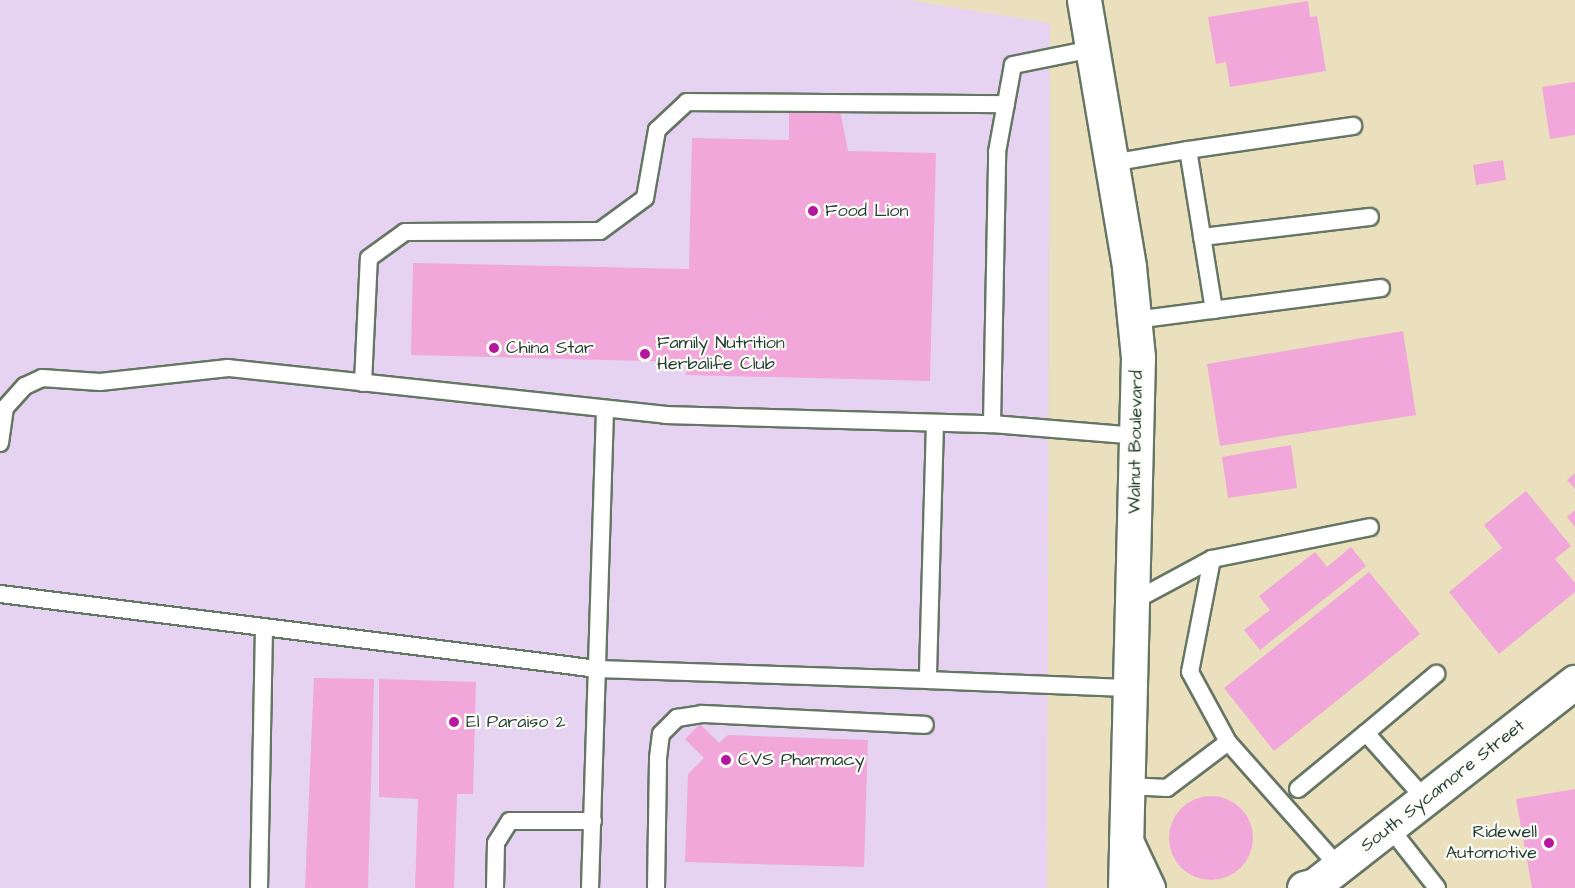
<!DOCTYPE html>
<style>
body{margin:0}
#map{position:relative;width:1575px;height:888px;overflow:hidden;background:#eae0bd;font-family:"Architects Daughter",sans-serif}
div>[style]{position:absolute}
.built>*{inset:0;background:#e5d3f1}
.building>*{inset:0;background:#f1a7d9}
.round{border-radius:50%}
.roads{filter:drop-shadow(2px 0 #667664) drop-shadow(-2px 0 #667664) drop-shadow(0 2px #667664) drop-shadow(0 -2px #667664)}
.lane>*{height:16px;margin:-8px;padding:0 8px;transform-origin:8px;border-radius:8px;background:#fff}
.street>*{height:33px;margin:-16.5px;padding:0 16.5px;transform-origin:16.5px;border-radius:16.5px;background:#fff}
.secondary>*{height:33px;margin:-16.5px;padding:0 16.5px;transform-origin:16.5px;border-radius:16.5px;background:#fff}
.primary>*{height:33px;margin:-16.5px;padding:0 16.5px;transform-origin:16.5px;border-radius:16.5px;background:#fff}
.dots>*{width:16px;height:16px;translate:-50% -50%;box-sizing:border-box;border:3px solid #fdfcf7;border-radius:50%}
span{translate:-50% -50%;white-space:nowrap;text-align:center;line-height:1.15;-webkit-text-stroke:4.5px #fdfcf7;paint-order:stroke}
.poi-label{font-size:18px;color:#1f3d34}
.left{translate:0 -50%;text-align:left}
.right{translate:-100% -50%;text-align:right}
.street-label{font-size:18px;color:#1f3d34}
</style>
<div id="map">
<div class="built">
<i style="clip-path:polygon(0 0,907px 0,1050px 23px,1047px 888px,0 888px)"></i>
</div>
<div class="building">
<i style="clip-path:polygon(1308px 1px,1310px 17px,1317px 16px,1326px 71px,1230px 87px,1226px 62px,1216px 64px,1208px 17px)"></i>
<i style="clip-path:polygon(1575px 82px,1575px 135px,1550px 139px,1542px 87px)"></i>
<i style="clip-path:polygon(789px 109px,840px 110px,848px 151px,936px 153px,930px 381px,686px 375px,686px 362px,411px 355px,413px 263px,689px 269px,692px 138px,789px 140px)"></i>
<i style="clip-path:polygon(1503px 160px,1506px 180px,1476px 185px,1473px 165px)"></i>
<i style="clip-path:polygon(1403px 331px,1416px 415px,1220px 446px,1207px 364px)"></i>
<i style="clip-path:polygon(1291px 445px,1297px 488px,1228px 498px,1222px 457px)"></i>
<i style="clip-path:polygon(1575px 473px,1575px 489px,1567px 480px)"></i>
<i style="clip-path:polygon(1526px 491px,1571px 546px,1555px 559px,1575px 583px,1575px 592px,1499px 654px,1449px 592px,1502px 548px,1484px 525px)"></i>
<i style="clip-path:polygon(1575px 510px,1575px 527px,1567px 517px)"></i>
<i style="clip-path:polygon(1351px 547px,1366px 566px,1260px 650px,1244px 630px,1270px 610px,1259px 596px,1315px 552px,1327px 567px)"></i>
<i style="clip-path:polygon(1369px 572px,1420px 634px,1274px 751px,1224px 688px)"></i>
<i style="clip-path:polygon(314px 678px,374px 679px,368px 888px,305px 888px)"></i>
<i style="clip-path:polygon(379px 679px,476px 682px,473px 794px,457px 794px,454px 888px,415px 888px,418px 799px,379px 797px)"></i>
<i style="clip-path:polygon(700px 724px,719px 743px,728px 735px,868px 740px,864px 867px,685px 862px,688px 774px,704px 758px,685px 739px)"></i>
<i style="clip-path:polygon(1575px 789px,1575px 888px,1532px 888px,1516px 799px)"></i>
<i class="round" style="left:1169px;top:796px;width:84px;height:84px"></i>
</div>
<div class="roads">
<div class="lane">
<i style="left:1111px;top:163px;width:78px;rotate:-9.6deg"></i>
<i style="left:1202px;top:237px;width:169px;rotate:-6.8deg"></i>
<i style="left:1214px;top:310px;width:162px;rotate:-99.2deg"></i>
<i style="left:1188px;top:150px;width:167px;rotate:-8.3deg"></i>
<i style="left:1135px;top:320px;width:248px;rotate:-7.4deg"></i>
<i style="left:363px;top:383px;width:125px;rotate:-87.3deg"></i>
<i style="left:369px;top:258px;width:44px;rotate:-35.8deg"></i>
<i style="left:405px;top:232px;width:195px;rotate:-0.3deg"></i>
<i style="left:600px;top:231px;width:56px;rotate:-36.3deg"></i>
<i style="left:645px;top:198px;width:69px;rotate:-80deg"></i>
<i style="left:657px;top:130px;width:41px;rotate:-43deg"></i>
<i style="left:687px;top:102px;width:319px;rotate:0.4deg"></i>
<i style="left:935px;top:423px;width:257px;rotate:91.6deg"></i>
<i style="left:928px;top:680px;width:203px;rotate:2.3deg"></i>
<i style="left:992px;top:424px;width:272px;rotate:-88.9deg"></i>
<i style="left:997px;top:152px;width:88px;rotate:-79.6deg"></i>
<i style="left:1013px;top:65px;width:81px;rotate:-11.4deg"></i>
<i style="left:0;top:443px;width:35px;rotate:-82deg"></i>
<i style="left:5px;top:408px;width:30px;rotate:-48deg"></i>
<i style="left:25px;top:386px;width:19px;rotate:-25deg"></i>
<i style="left:42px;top:378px;width:58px;rotate:3.9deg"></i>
<i style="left:100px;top:382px;width:129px;rotate:-6.2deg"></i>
<i style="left:228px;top:368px;width:440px;rotate:6.1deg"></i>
<i style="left:665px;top:415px;width:327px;rotate:1.6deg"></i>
<i style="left:992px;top:424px;width:145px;rotate:4.7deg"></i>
<i style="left:1212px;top:559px;width:115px;rotate:101deg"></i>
<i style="left:1190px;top:672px;width:80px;rotate:61.5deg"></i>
<i style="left:0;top:594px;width:603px;rotate:7.15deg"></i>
<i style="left:598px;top:669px;width:330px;rotate:1.9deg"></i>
<i style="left:1132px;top:602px;width:91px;rotate:-28.3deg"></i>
<i style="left:1212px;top:559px;width:161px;rotate:-11.4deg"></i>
<i style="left:1366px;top:733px;width:92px;rotate:-40.1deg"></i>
<i style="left:1128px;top:786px;width:39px;rotate:3deg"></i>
<i style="left:1167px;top:788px;width:76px;rotate:-37deg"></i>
<i style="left:1228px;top:742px;width:167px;rotate:48.4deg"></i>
<i style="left:1298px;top:789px;width:88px;rotate:-39.5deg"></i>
<i style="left:1366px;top:733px;width:90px;rotate:48.2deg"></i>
<i style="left:1390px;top:828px;width:76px;rotate:51.9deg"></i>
<i style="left:259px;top:888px;width:261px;rotate:-88.9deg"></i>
<i style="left:495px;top:888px;width:45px;rotate:-88.7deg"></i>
<i style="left:496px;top:843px;width:26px;rotate:-58deg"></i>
<i style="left:510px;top:821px;width:83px"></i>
<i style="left:590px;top:888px;width:478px;rotate:-88.2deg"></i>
<i style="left:656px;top:888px;width:130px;rotate:-89.1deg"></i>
<i style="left:658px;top:758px;width:24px;rotate:-83deg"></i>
<i style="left:661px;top:734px;width:23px;rotate:-45deg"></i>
<i style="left:677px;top:718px;width:25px;rotate:-9deg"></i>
<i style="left:702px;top:714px;width:223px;rotate:2.8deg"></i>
</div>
<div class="street">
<i style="left:1084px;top:0;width:271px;rotate:80.4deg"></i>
<i style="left:1129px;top:267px;width:90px;rotate:84.3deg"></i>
<i style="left:1138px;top:357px;width:531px;rotate:91.4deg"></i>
</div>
<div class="secondary">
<i style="left:1311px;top:888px;width:335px;rotate:-38deg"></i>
</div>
<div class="primary">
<i style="left:1126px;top:841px;width:52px;rotate:64.9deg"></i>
<i style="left:1304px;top:888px;width:11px;rotate:-15deg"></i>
</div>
</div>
<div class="dots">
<i style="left:813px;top:211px;background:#b5179e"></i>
<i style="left:494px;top:348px;background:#b5179e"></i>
<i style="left:645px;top:354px;background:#b5179e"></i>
<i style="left:454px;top:722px;background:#b5179e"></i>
<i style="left:726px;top:760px;background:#b5179e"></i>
<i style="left:1549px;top:843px;background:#b5179e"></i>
</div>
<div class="poi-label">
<span class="left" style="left:825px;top:211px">Food Lion</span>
<span class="left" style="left:657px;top:354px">Family Nutrition<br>Herbalife Club</span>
<span class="left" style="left:506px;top:348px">China Star</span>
<span class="left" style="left:466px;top:722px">El Paraiso 2</span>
<span class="left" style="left:738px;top:760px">CVS Pharmacy</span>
<span class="right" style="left:1537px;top:843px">Ridewell<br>Automotive</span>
</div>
<div class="street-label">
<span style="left:1136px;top:442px;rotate:-89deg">Walnut Boulevard</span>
<span style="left:1443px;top:786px;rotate:-38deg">South Sycamore Street</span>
</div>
</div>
